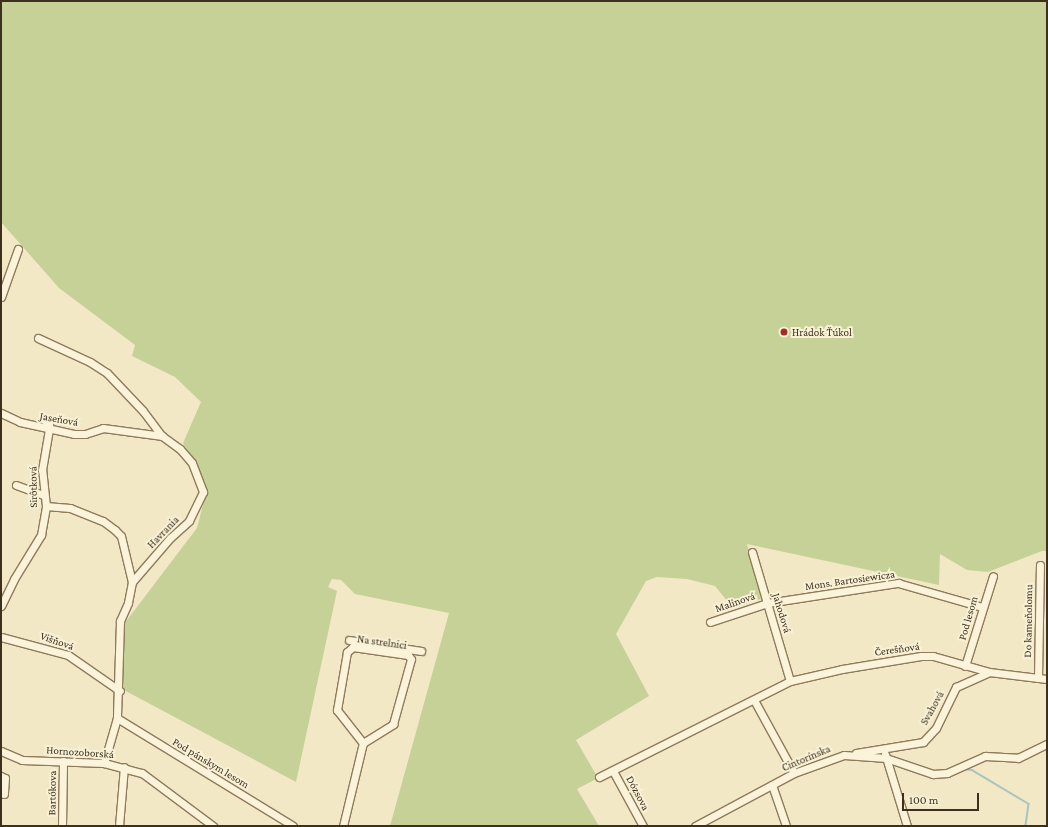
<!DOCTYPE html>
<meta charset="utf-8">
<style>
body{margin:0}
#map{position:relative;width:1048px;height:827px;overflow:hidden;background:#f2e8c6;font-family:"Crimson Pro",serif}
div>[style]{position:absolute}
.green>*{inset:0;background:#c6d198}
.stream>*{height:1.5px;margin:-0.75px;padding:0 0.75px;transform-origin:0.75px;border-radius:0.75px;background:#a7c5be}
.roads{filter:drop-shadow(1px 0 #8f7a5a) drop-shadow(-1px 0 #8f7a5a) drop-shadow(0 1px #8f7a5a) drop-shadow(0 -1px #8f7a5a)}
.minor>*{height:7px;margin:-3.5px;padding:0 3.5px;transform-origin:3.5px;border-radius:3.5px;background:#fbf4da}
.dots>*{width:11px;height:11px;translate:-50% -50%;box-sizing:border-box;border:2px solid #f8f1d6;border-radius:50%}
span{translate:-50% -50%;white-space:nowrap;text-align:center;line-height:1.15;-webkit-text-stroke:4px #f8f1d6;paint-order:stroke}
.poi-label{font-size:11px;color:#3e301e}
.left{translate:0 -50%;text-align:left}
.street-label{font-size:11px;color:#3e301e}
.frame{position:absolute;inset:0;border:2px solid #3e301e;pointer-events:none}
.scale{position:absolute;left:902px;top:793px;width:77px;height:18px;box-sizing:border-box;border:2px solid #3e301e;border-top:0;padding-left:5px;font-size:12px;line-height:14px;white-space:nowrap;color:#3e301e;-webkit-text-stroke:3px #f8f1d6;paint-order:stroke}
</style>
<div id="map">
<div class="green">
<i style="clip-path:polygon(1px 1px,1047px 1px,1047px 551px,1042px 551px,988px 572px,967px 570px,940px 554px,939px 585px,747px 544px,761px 599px,733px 608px,715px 586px,687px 579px,657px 577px,646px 581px,616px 634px,649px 696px,576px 740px,598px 778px,577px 789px,599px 826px,390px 826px,449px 613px,355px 594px,341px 580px,332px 579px,328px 587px,337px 591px,296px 782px,122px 689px,124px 624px,197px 528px,207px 489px,183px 443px,201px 402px,175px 377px,132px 356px,135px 345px,59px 288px,1px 222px)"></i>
</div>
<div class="stream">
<i style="left:963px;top:769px;width:9px;rotate:6deg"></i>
<i style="left:972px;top:770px;width:66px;rotate:30.8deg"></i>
<i style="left:1029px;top:804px;width:22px;rotate:98deg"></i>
</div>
<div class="roads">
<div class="minor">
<i style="left:1px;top:297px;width:51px;rotate:-70.5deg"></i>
<i style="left:38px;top:338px;width:57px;rotate:24.8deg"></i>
<i style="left:90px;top:362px;width:20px;rotate:33deg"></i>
<i style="left:107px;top:373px;width:52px;rotate:46.5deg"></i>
<i style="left:143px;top:411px;width:31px;rotate:53deg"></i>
<i style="left:162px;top:436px;width:22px;rotate:36deg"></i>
<i style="left:180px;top:449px;width:18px;rotate:49deg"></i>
<i style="left:192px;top:463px;width:31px;rotate:69deg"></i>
<i style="left:203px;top:492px;width:32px;rotate:116deg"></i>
<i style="left:189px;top:521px;width:25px;rotate:138deg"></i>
<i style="left:170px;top:538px;width:58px;rotate:130.8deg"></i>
<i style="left:132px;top:582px;width:21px;rotate:101deg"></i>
<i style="left:128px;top:603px;width:20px;rotate:114deg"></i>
<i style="left:120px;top:621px;width:97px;rotate:91.8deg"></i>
<i style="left:117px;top:718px;width:47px;rotate:106.1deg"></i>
<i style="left:1px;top:413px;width:21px;rotate:25deg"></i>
<i style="left:20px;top:422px;width:55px;rotate:12.5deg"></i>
<i style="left:74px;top:434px;width:11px"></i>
<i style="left:85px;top:434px;width:19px;rotate:-18deg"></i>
<i style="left:103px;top:428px;width:60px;rotate:7.7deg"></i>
<i style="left:16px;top:485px;width:29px;rotate:20deg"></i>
<i style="left:46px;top:506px;width:24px;rotate:5deg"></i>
<i style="left:70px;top:508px;width:35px;rotate:22deg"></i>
<i style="left:103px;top:521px;width:15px;rotate:37deg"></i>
<i style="left:115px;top:530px;width:8px;rotate:45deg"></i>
<i style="left:121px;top:536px;width:47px;rotate:76.6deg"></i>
<i style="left:752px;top:552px;width:134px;rotate:73.6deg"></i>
<i style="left:1px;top:606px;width:30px;rotate:-64deg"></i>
<i style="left:14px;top:579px;width:52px;rotate:-58.5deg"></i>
<i style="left:41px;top:535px;width:29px;rotate:-80deg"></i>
<i style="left:46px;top:506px;width:36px;rotate:-96deg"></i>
<i style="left:42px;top:470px;width:42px;rotate:-80.3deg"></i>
<i style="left:49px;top:429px;width:5px;rotate:-90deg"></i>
<i style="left:49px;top:424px;width:5px;rotate:-143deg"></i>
<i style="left:710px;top:622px;width:60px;rotate:-18.4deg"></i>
<i style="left:767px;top:603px;width:133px;rotate:-8.7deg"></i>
<i style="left:898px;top:583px;width:87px;rotate:15.9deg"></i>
<i style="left:1px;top:637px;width:69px;rotate:15deg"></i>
<i style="left:68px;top:655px;width:63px;rotate:34.7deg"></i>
<i style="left:349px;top:640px;width:73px;rotate:8.7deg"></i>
<i style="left:965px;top:666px;width:94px;rotate:-72.7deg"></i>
<i style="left:1038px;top:678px;width:113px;rotate:-89deg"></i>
<i style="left:754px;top:700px;width:83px;rotate:61.3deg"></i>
<i style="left:117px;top:718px;width:206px;rotate:31.5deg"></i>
<i style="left:1px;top:751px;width:23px;rotate:23deg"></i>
<i style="left:22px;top:760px;width:82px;rotate:2.1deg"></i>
<i style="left:104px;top:763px;width:39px;rotate:15deg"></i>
<i style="left:142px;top:773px;width:89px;rotate:36.7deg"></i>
<i style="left:856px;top:753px;width:68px;rotate:-9.3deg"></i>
<i style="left:923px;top:742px;width:19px;rotate:-47deg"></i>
<i style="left:936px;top:728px;width:46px;rotate:-64deg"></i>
<i style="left:956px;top:687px;width:36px;rotate:-24deg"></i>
<i style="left:885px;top:754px;width:75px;rotate:73deg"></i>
<i style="left:613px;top:771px;width:63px;rotate:61.4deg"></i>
<i style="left:1px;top:776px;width:4px;rotate:27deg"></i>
<i style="left:5px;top:778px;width:16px;rotate:94deg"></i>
<i style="left:599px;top:777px;width:214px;rotate:-26.7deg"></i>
<i style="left:790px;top:681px;width:53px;rotate:-13deg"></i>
<i style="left:842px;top:669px;width:80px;rotate:-9.3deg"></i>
<i style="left:921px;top:656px;width:12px"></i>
<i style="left:933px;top:656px;width:58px;rotate:15.9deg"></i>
<i style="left:989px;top:672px;width:58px;rotate:6.9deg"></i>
<i style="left:772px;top:785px;width:43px;rotate:71.1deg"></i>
<i style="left:62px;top:826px;width:65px;rotate:-89.1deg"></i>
<i style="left:119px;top:826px;width:59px;rotate:-85.2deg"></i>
<i style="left:343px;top:826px;width:85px;rotate:-76.5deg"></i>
<i style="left:363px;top:743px;width:36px;rotate:-32deg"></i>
<i style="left:393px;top:724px;width:67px;rotate:-74.5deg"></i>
<i style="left:411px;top:659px;width:5px;rotate:-127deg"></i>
<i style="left:408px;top:655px;width:56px;rotate:-171.7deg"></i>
<i style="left:353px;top:647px;width:8px;rotate:140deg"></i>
<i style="left:347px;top:652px;width:59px;rotate:99.8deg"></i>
<i style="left:337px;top:710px;width:42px;rotate:51.8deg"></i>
<i style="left:695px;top:826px;width:112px;rotate:-28.2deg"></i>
<i style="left:794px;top:773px;width:53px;rotate:-19.8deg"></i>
<i style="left:844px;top:755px;width:42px;rotate:4.1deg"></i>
<i style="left:886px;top:758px;width:50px;rotate:18.8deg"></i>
<i style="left:933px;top:774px;width:14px;rotate:-4deg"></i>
<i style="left:947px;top:773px;width:42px;rotate:-24.1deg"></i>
<i style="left:985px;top:756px;width:33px;rotate:3deg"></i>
<i style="left:1018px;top:758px;width:32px;rotate:-26deg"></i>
</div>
</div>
<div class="dots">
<i style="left:784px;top:332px;background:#a32d25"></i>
</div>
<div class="poi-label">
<span class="left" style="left:792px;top:332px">Hrádok Ťúkol</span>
</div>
<div class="street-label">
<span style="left:59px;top:419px;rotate:10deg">Jaseňová</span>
<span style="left:33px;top:487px;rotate:-91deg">Sirôtková</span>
<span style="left:163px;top:532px;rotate:-46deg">Havrania</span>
<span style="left:850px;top:580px;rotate:-8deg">Mons. Bartosiewicza</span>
<span style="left:735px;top:602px;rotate:-19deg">Malinová</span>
<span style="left:782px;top:613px;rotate:73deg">Jahodová</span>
<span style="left:968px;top:618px;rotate:-74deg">Pod lesom</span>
<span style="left:1028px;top:621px;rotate:-89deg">Do kameňolomu</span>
<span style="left:57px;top:641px;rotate:19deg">Višňová</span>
<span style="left:382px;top:642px;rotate:8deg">Na strelnici</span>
<span style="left:897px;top:649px;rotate:-8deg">Čerešňová</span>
<span style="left:932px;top:708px;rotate:-61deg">Svahová</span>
<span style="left:80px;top:752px;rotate:4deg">Hornozoborská</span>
<span style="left:806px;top:758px;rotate:-23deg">Cintorínska</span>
<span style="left:211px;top:763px;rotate:31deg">Pod pánskym lesom</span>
<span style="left:52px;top:793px;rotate:-89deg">Bartókova</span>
<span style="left:638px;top:793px;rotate:62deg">Dózsova</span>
</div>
<div class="frame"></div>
<div class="scale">100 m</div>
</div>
